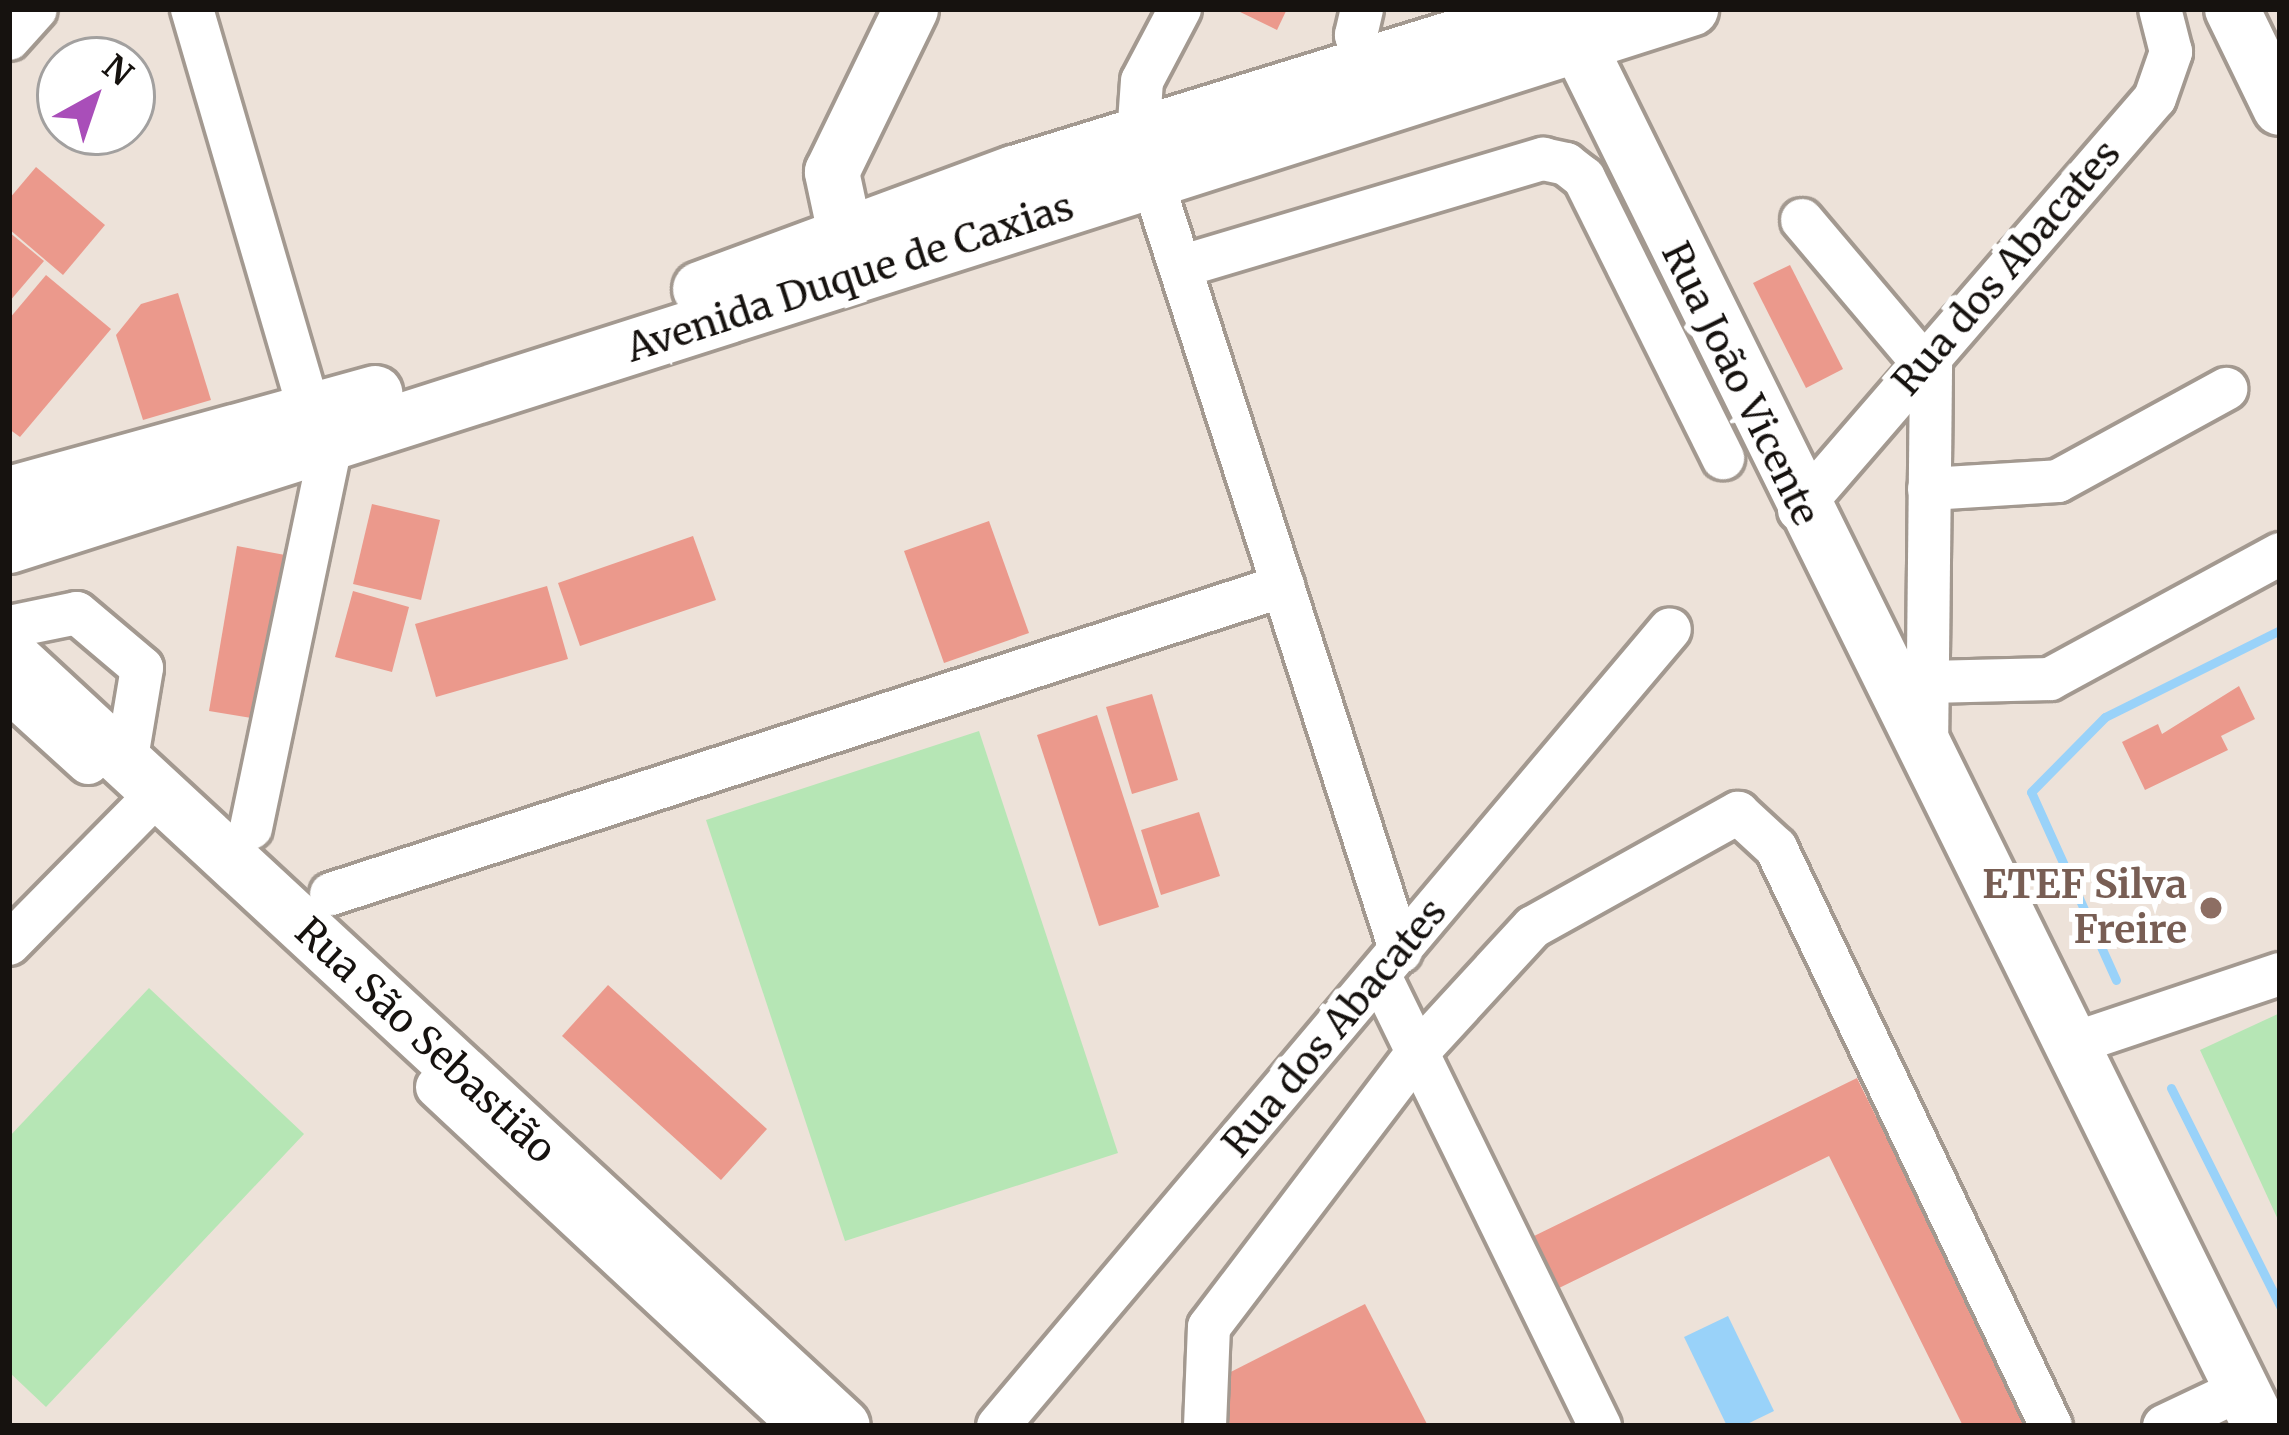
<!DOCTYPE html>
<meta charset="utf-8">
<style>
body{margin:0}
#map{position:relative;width:2289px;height:1435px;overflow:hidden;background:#ede2d9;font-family:Merriweather,serif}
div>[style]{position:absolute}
.green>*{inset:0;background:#b6e6b5}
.water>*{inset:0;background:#99d2f9}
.stream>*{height:9px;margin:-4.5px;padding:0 4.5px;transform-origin:4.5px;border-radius:4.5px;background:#99d2f9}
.building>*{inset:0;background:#eb998c}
.roads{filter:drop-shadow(3px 0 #a39990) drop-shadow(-3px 0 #a39990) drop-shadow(0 3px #a39990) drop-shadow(0 -3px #a39990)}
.minor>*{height:42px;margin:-21px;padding:0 21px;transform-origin:21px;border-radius:21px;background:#fff}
.major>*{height:54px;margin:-27px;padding:0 27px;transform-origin:27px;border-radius:27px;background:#fff}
.dots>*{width:33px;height:33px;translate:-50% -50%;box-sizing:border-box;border:6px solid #fff;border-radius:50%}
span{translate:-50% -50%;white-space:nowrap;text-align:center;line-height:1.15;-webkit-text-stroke:12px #fff;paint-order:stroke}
.street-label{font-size:39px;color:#16120f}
.education-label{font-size:39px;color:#785e54;font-weight:700}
.right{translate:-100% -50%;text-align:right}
.frame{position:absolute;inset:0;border:12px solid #16120f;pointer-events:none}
.north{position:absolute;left:36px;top:36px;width:120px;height:120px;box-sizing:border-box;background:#fff;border:3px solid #a2a09f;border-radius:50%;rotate:40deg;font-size:33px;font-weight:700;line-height:48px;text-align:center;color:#16120f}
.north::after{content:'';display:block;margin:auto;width:42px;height:54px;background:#a94eb9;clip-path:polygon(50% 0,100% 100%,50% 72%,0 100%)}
</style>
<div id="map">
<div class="green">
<i style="clip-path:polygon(979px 731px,1118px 1153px,845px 1241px,706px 820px)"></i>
<i style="clip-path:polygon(149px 988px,304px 1134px,46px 1407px,9px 1372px,9px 1137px)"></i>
<i style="clip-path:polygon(2280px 1013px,2280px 1224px,2200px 1050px)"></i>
</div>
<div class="water">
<i style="clip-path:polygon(1728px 1316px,1774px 1411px,1743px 1426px,1727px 1426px,1684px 1337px)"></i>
</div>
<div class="stream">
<i style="left:2116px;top:980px;width:206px;rotate:-114.3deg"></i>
<i style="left:2031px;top:792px;width:105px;rotate:-45.4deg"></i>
<i style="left:2105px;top:717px;width:195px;rotate:-26.4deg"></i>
<i style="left:2171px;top:1088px;width:244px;rotate:63.4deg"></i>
</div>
<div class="building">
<i style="clip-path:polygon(1234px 9px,1287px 9px,1277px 30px)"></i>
<i style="clip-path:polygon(36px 167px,105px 225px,63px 275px,9px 229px,9px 199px)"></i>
<i style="clip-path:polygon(9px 232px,44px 261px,9px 302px)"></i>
<i style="clip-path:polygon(1790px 265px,1843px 369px,1806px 388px,1753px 283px)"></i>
<i style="clip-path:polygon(46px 275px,111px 329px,20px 437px,9px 429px,9px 319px)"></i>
<i style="clip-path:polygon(178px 293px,211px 400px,143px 420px,116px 335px,141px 304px)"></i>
<i style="clip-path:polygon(372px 504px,440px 520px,421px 600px,353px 584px)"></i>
<i style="clip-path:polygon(989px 521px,1029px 633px,944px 663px,904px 551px)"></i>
<i style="clip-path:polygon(693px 536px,716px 600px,580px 646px,558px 583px)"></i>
<i style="clip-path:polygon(237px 546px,296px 557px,269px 721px,209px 711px)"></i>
<i style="clip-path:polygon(547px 586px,568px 659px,436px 697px,415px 624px)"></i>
<i style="clip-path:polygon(353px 591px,409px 607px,392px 672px,335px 657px)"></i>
<i style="clip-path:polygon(2239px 686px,2255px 719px,2221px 736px,2228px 750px,2145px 790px,2122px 742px,2158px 724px,2162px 734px)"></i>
<i style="clip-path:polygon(1152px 694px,1178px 780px,1132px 794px,1106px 707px)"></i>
<i style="clip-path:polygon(1097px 715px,1159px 907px,1099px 926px,1037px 735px)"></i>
<i style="clip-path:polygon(1199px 812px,1220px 876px,1161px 895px,1141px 830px)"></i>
<i style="clip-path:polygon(608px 985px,767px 1129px,721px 1180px,562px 1036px)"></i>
<i style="clip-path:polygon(1857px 1078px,2029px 1426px,1963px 1426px,1829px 1156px,1557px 1289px,1532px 1237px)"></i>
<i style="clip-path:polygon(1365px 1304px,1428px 1426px,1231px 1426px,1209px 1383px)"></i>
</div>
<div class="roads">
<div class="minor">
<i style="left:192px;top:9px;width:421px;rotate:73.7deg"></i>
<i style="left:1180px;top:9px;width:81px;rotate:117.8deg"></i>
<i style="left:1142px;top:81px;width:56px;rotate:94.1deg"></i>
<i style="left:1138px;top:137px;width:856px;rotate:72.12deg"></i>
<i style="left:1362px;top:9px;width:27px;rotate:103deg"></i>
<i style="left:1356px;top:35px;width:61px;rotate:73.9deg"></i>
<i style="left:9px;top:39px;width:40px;rotate:-48deg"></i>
<i style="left:1802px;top:220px;width:187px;rotate:49.8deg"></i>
<i style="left:1183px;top:266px;width:376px;rotate:-16.6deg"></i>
<i style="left:1543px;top:159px;width:24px;rotate:12deg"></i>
<i style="left:1566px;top:164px;width:23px;rotate:38deg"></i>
<i style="left:1584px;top:178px;width:313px;rotate:63.6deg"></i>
<i style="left:1929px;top:489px;width:129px;rotate:-3.5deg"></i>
<i style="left:2058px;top:481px;width:192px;rotate:-28.7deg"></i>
<i style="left:1799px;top:510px;width:544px;rotate:-49.17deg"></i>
<i style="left:2155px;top:98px;width:49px;rotate:-70.8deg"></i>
<i style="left:2171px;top:52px;width:44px;rotate:-104.3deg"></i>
<i style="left:9px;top:627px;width:69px;rotate:-11.6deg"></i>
<i style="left:77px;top:613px;width:85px;rotate:40.2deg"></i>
<i style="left:142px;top:668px;width:97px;rotate:99.5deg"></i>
<i style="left:1930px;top:682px;width:120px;rotate:-1.4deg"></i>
<i style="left:2050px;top:679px;width:262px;rotate:-28.5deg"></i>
<i style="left:9px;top:691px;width:107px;rotate:42.3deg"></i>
<i style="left:1927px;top:753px;width:400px;rotate:-89.4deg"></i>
<i style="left:251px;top:828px;width:390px;rotate:-78.2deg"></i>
<i style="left:331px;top:894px;width:1001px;rotate:-17.93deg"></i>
<i style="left:9px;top:944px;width:211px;rotate:-45.4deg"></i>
<i style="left:1380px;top:976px;width:501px;rotate:63.95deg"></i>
<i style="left:2069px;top:1045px;width:223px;rotate:-18.6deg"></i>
<i style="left:437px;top:1087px;width:497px;rotate:43deg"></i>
<i style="left:998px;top:1426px;width:1042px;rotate:-49.86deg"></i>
<i style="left:1205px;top:1426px;width:99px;rotate:-87.7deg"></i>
<i style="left:1209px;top:1327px;width:344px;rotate:-52.8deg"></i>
<i style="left:1417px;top:1053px;width:171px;rotate:-47.4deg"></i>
<i style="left:1533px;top:927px;width:235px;rotate:-29.1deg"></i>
<i style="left:1738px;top:813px;width:52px;rotate:42.6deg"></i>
<i style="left:1776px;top:848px;width:640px;rotate:64.56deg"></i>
<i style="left:2164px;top:1426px;width:86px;rotate:-25.4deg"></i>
</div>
<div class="major">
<i style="left:2232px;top:9px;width:110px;rotate:64.1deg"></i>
<i style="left:1562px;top:11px;width:1578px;rotate:63.74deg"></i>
<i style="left:851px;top:261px;width:91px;rotate:-102.1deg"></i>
<i style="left:832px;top:172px;width:181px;rotate:-64.1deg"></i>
<i style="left:700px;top:289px;width:335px;rotate:-20.3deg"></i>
<i style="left:1014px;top:173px;width:558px;rotate:-17.1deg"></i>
<i style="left:9px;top:494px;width:380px;rotate:-15.4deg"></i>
<i style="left:9px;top:546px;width:1766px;rotate:-17.71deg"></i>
<i style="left:9px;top:654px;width:1136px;rotate:42.79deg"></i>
</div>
</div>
<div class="dots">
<i style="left:2211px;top:908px;background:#8d6e63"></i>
</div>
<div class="street-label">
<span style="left:2007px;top:268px;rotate:-49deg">Rua dos Abacates</span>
<span style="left:850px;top:278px;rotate:-18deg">Avenida Duque de Caxias</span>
<span style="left:1740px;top:384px;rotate:64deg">Rua João Vicente</span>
<span style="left:1335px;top:1028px;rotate:-50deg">Rua dos Abacates</span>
<span style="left:425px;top:1041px;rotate:43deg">Rua São Sebastião</span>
</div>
<div class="education-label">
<span class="right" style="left:2187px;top:908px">ETEF Silva<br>Freire</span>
</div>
<div class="frame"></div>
<div class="north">N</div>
</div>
